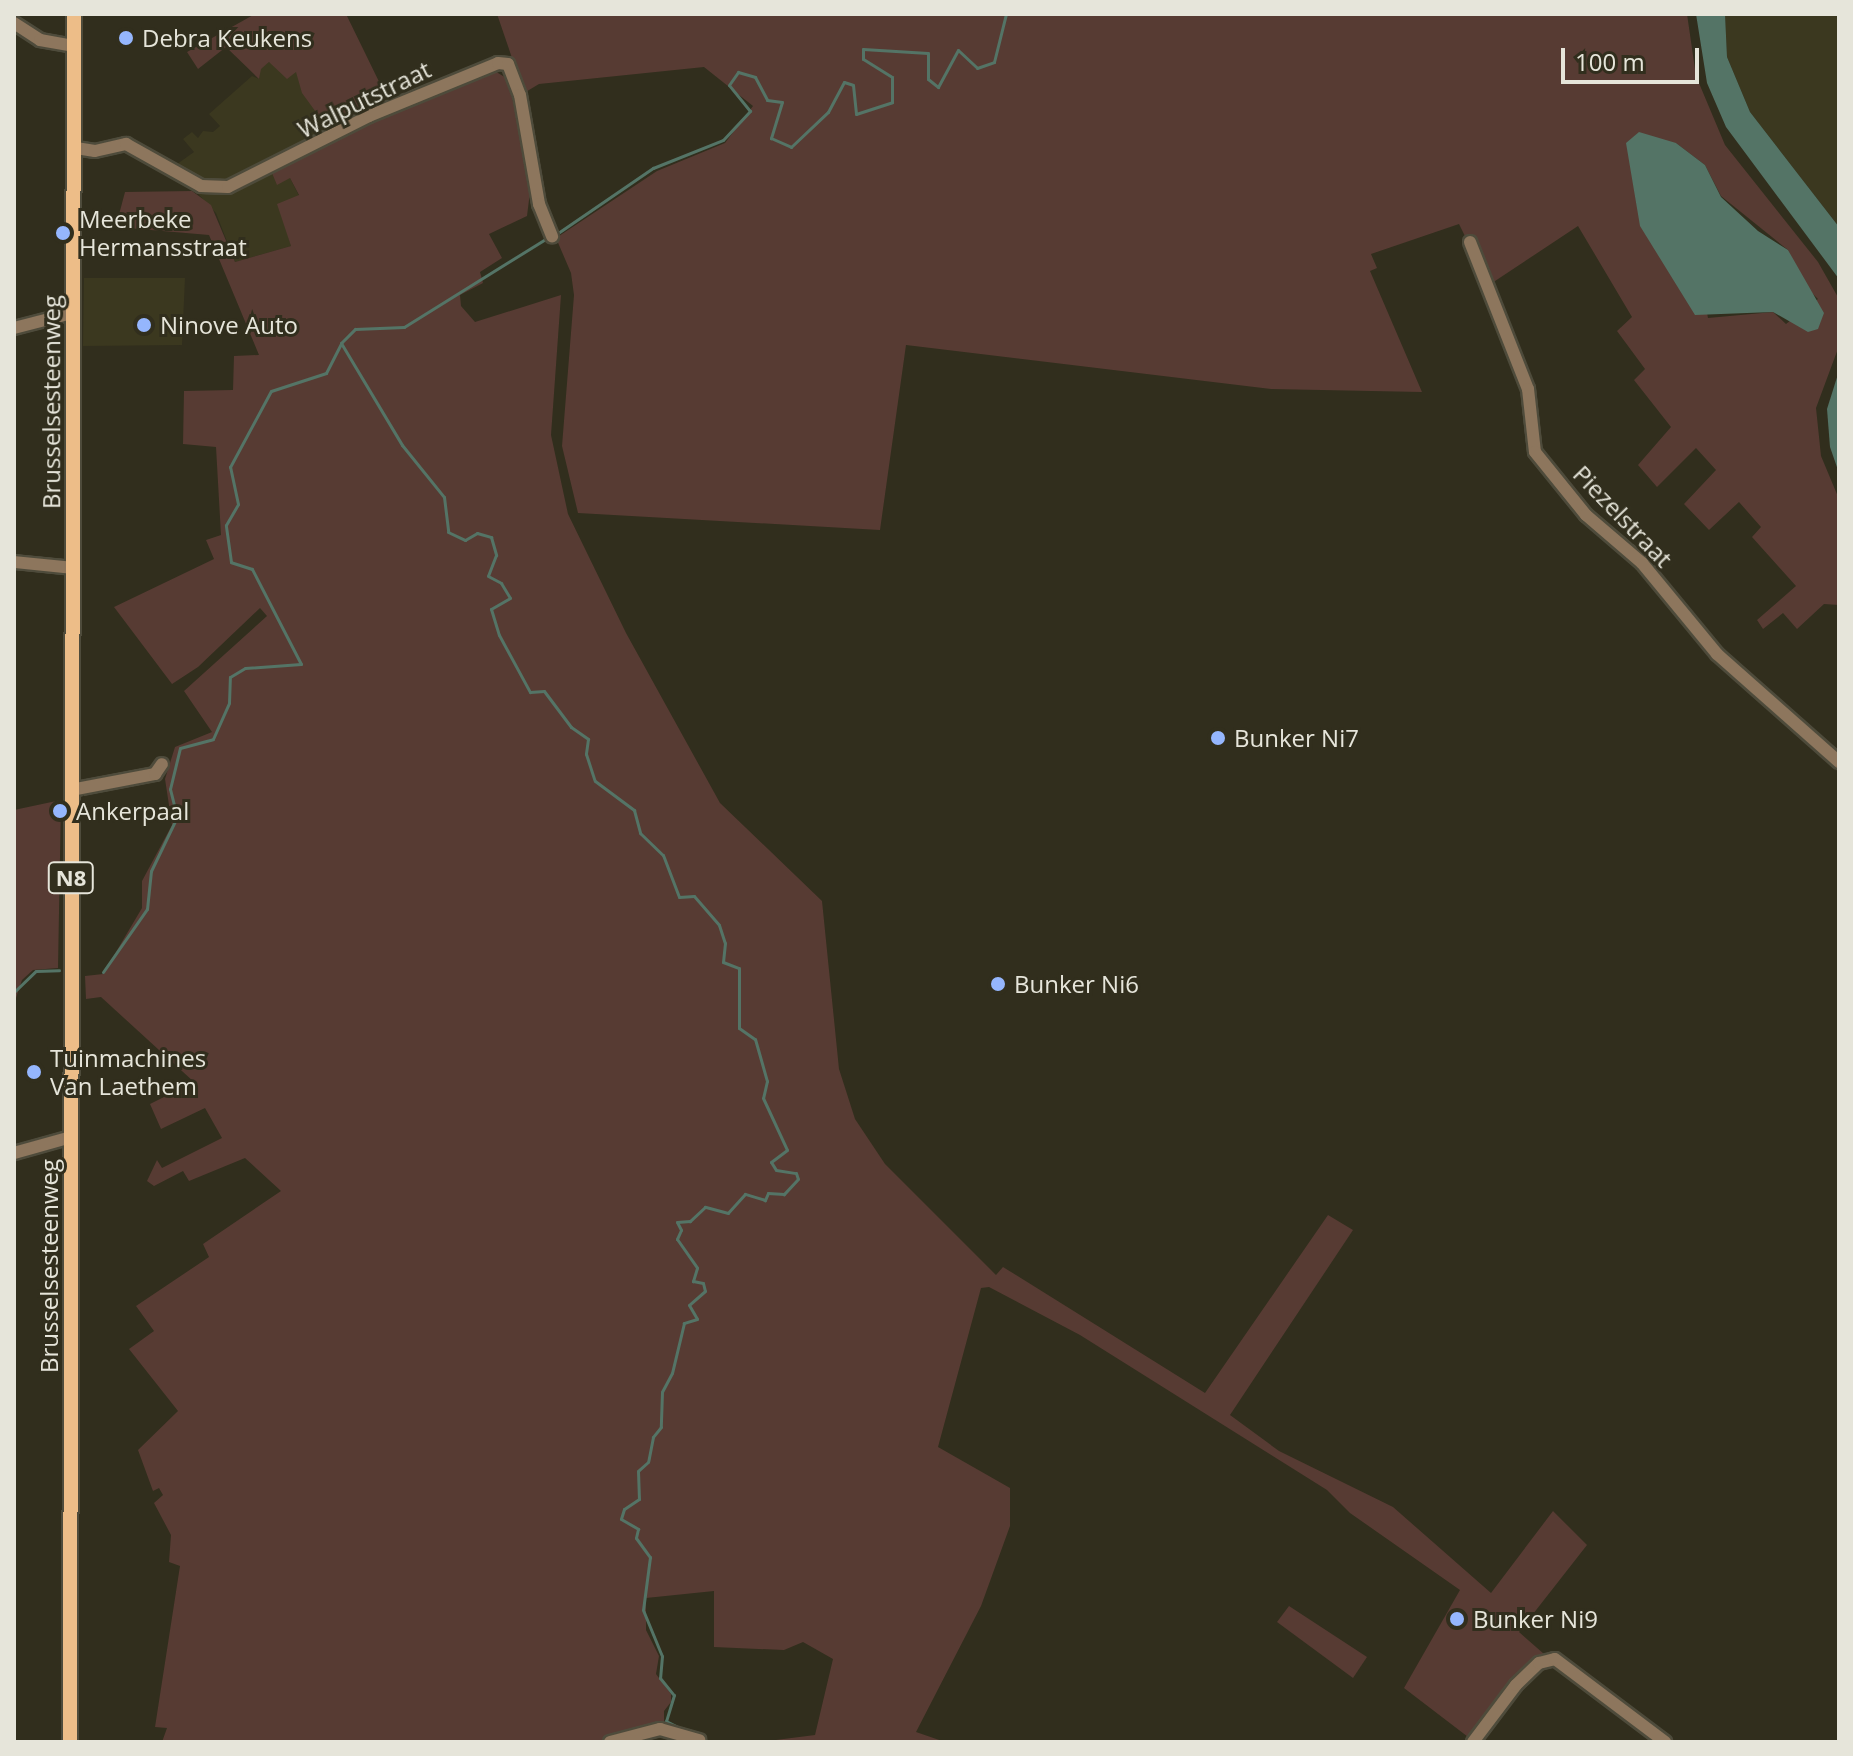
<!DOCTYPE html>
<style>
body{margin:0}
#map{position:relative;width:1853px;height:1756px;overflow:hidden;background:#312e1d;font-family:"Open Sans",sans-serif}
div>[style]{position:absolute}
.built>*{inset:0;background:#3b381f}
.green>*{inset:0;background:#573b33}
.water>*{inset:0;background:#547466}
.stream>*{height:3px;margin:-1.5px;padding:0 1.5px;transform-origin:1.5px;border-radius:1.5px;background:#547466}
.roads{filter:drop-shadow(2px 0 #4e4b3b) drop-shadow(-2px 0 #4e4b3b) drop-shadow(0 2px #4e4b3b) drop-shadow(0 -2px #4e4b3b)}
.minor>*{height:12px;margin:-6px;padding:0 6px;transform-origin:6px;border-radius:6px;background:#8d765d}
.major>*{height:14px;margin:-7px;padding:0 7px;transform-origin:7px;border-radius:7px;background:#edbd88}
.dots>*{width:22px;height:22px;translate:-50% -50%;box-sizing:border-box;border:4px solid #312e1d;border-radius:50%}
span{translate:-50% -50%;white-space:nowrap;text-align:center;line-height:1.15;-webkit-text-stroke:6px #312e1d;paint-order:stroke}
.shield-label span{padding:2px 6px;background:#312e1d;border:2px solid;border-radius:6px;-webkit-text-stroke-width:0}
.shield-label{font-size:22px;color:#e6e5da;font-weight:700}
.poi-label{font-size:24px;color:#e6e5da}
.left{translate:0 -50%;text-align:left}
.street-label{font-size:24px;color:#e6e5da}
.frame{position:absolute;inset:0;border:16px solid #e6e5da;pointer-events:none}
.scale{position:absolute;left:1561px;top:48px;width:138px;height:36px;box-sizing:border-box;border:4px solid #e6e5da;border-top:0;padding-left:10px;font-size:24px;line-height:28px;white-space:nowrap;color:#e6e5da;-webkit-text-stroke:6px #312e1d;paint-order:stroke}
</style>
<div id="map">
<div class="built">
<i style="clip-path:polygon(1725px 14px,1839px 14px,1839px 227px,1750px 112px,1727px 57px)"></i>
<i style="clip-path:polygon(269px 62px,297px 72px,335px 141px,313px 154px,290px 178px,299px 196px,287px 232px,291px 246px,235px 262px,216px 213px,173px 167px,194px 152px,183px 139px,192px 132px,198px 138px,203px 131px,213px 132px,220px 126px,209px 114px,252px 76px,259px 79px,260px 69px)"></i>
<i style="clip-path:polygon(84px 278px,185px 278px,182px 345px,83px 346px)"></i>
</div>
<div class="green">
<i style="clip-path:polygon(255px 14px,346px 14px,387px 98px,329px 130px,302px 93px,296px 72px,287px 79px,269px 62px,261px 69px,259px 79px,226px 47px,198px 69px,187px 52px)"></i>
<i style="clip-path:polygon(evenodd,497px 14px,1687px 14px,1696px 76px,1725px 145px,1818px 262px,1839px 299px,1839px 346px,1816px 408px,1821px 456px,1839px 499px,1839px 605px,1824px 604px,1797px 629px,1783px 613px,1763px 629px,1757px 620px,1796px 586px,1752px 537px,1761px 527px,1739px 502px,1709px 530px,1684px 504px,1716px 470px,1696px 448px,1657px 487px,1638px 465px,1671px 427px,1634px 380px,1645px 369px,1617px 331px,1632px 317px,1578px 226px,1489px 285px,1459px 224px,1371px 254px,1377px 268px,1370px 271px,1422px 392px,1271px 389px,906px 345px,880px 530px,578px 513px,562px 446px,574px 295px,571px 273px,556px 238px,657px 171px,725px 143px,753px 106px,704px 67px,539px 84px,524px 93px,497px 14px,1676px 143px,1705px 165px,1721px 196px,1788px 250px,1803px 284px,1818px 299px,1786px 324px,1773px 312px,1708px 318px,1676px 143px)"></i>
<i style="clip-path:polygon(493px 70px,508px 79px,531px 184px,527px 216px,489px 234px,502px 258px,480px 272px,483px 283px,460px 295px,461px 306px,475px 322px,561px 295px,551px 435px,568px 514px,626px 633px,720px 803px,822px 901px,839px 1069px,855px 1119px,885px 1164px,996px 1275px,1003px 1267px,1205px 1393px,1328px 1215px,1353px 1230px,1230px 1415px,1279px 1451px,1393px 1507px,1491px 1593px,1553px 1511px,1587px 1545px,1519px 1632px,1544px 1654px,1472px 1740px,1404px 1688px,1460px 1590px,1350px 1513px,1327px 1490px,1080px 1335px,989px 1287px,981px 1288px,938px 1447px,1010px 1488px,1010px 1526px,981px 1606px,916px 1732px,945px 1742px,760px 1742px,815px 1735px,833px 1659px,803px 1642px,784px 1650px,714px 1647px,714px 1591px,646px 1598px,646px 1630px,659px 1656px,656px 1674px,671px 1694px,671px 1702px,664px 1711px,664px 1724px,602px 1742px,162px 1742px,167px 1728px,155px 1727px,180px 1566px,169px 1562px,171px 1535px,154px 1503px,163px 1495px,159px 1488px,153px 1491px,138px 1450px,178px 1411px,129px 1349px,154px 1331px,136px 1306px,209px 1257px,203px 1244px,281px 1191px,245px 1158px,189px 1181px,183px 1171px,154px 1186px,147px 1181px,157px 1160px,162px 1168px,222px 1138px,205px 1108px,161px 1129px,150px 1104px,194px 1082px,101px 997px,86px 999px,85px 976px,103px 974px,142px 908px,142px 881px,172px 825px,165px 779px,175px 747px,212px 732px,184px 691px,267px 616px,260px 608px,198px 667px,172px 684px,114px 607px,214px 559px,206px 540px,221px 535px,216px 447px,183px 444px,184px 391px,233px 390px,234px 356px,259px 355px,209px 235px,116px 227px,117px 222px,125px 192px,192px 191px,211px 205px,235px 262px,291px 246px,277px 204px,299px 195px,290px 178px,277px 185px,272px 173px,380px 117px)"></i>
<i style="clip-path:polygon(61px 800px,58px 968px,33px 970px,22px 980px,14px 1004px,14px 810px)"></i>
<i style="clip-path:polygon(1289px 1606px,1367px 1657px,1353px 1678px,1277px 1622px)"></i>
</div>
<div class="water">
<i style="clip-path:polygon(1696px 14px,1725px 14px,1727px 57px,1750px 112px,1839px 227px,1839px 279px,1726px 127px,1707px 83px)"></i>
<i style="clip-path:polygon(1639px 132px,1676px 143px,1705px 165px,1721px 197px,1758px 231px,1788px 250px,1824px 313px,1818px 329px,1808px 332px,1773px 312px,1695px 315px,1640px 226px,1626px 143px)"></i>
<i style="clip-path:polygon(1839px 371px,1839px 473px,1830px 447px,1827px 409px)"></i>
</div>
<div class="stream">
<i style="left:555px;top:235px;width:119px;rotate:-34.4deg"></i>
<i style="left:653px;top:168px;width:75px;rotate:-21.8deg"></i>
<i style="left:723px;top:140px;width:40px;rotate:-47deg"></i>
<i style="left:750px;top:111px;width:33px;rotate:-129deg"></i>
<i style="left:729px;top:85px;width:16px;rotate:-55deg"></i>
<i style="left:738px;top:72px;width:18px;rotate:16deg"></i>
<i style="left:755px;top:77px;width:26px;rotate:62deg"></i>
<i style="left:767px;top:100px;width:15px;rotate:8deg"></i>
<i style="left:782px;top:102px;width:38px;rotate:107deg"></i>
<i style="left:771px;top:138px;width:22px;rotate:24deg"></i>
<i style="left:791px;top:147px;width:51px;rotate:-43.4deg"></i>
<i style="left:828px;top:112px;width:34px;rotate:-62deg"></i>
<i style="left:844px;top:82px;width:9px;rotate:18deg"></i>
<i style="left:853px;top:85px;width:29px;rotate:84deg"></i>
<i style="left:856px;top:114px;width:38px;rotate:-18deg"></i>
<i style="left:892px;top:102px;width:25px;rotate:-90deg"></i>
<i style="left:892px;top:77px;width:34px;rotate:-148deg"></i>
<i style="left:863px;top:59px;width:10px;rotate:-90deg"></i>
<i style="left:863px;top:49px;width:65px;rotate:3.5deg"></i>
<i style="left:928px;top:53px;width:26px;rotate:90deg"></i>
<i style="left:928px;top:79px;width:13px;rotate:39deg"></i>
<i style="left:938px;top:87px;width:42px;rotate:-61.6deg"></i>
<i style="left:958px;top:50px;width:26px;rotate:43deg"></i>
<i style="left:977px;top:68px;width:18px;rotate:-19deg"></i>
<i style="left:994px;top:62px;width:49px;rotate:-76deg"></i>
<i style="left:341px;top:343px;width:119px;rotate:59.1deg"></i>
<i style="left:402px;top:445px;width:67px;rotate:51.1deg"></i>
<i style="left:444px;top:497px;width:35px;rotate:83deg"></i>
<i style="left:448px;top:532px;width:19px;rotate:25deg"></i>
<i style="left:465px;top:540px;width:14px;rotate:-30deg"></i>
<i style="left:477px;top:533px;width:15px;rotate:16deg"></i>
<i style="left:491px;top:537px;width:19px;rotate:74deg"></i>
<i style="left:496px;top:555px;width:22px;rotate:111deg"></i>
<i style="left:488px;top:576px;width:15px;rotate:28deg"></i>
<i style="left:501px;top:583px;width:17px;rotate:59deg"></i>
<i style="left:510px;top:598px;width:22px;rotate:150deg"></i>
<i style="left:491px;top:609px;width:27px;rotate:73deg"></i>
<i style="left:499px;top:635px;width:65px;rotate:61.5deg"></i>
<i style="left:530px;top:692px;width:14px;rotate:-4deg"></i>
<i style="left:544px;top:691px;width:45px;rotate:53.1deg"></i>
<i style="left:571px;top:727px;width:21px;rotate:35deg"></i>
<i style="left:588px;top:739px;width:15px;rotate:98deg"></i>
<i style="left:586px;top:754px;width:28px;rotate:72deg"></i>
<i style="left:595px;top:781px;width:49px;rotate:36.6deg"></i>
<i style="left:634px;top:810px;width:24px;rotate:75deg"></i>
<i style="left:640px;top:833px;width:32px;rotate:44deg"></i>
<i style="left:663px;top:855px;width:45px;rotate:69.1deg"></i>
<i style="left:679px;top:897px;width:15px;rotate:-4deg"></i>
<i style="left:694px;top:896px;width:38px;rotate:49deg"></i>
<i style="left:719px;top:925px;width:19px;rotate:72deg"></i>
<i style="left:725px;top:943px;width:19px;rotate:96deg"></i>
<i style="left:723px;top:962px;width:17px;rotate:21deg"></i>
<i style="left:739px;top:968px;width:60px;rotate:90deg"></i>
<i style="left:739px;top:1028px;width:19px;rotate:35deg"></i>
<i style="left:755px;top:1039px;width:44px;rotate:74.1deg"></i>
<i style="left:767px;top:1081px;width:17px;rotate:103deg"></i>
<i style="left:763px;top:1098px;width:57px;rotate:65.2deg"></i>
<i style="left:787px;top:1150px;width:20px;rotate:143deg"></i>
<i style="left:771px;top:1162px;width:9px;rotate:58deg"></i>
<i style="left:776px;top:1170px;width:20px;rotate:9deg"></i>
<i style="left:796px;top:1173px;width:6px;rotate:72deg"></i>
<i style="left:798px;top:1179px;width:21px;rotate:133deg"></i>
<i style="left:784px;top:1194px;width:16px;rotate:-176deg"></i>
<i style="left:768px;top:1193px;width:8px;rotate:113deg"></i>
<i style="left:765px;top:1200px;width:21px;rotate:-163deg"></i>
<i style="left:745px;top:1194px;width:25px;rotate:132deg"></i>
<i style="left:728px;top:1213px;width:24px;rotate:-165deg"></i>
<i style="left:705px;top:1207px;width:21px;rotate:137deg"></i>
<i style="left:690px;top:1221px;width:13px;rotate:176deg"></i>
<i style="left:677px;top:1222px;width:9px;rotate:63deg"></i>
<i style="left:681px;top:1230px;width:10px;rotate:114deg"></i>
<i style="left:677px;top:1239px;width:35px;rotate:55deg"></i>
<i style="left:697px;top:1268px;width:14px;rotate:107deg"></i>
<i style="left:693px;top:1281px;width:10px;rotate:11deg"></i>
<i style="left:703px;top:1283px;width:8px;rotate:76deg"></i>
<i style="left:705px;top:1291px;width:21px;rotate:139deg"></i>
<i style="left:689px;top:1305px;width:16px;rotate:60deg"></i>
<i style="left:697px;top:1319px;width:14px;rotate:163deg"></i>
<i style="left:684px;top:1323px;width:51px;rotate:103.5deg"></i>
<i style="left:672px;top:1373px;width:21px;rotate:118deg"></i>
<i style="left:662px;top:1392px;width:35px;rotate:92deg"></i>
<i style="left:661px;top:1427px;width:13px;rotate:129deg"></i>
<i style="left:653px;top:1437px;width:25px;rotate:101deg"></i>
<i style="left:648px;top:1462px;width:13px;rotate:138deg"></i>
<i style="left:638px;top:1471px;width:28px;rotate:88deg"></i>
<i style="left:639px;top:1499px;width:18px;rotate:146deg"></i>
<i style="left:624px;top:1509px;width:10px;rotate:107deg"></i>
<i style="left:621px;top:1519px;width:20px;rotate:30deg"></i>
<i style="left:638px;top:1529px;width:9px;rotate:103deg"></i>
<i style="left:636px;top:1538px;width:24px;rotate:54deg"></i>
<i style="left:650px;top:1557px;width:53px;rotate:97.5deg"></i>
<i style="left:643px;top:1610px;width:50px;rotate:67.6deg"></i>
<i style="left:662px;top:1656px;width:22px;rotate:95deg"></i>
<i style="left:660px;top:1678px;width:22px;rotate:51deg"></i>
<i style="left:674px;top:1695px;width:27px;rotate:107deg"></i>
<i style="left:666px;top:1721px;width:25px;rotate:27deg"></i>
<i style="left:103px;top:972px;width:77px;rotate:-55.1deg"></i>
<i style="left:147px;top:909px;width:38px;rotate:-84deg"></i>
<i style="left:151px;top:871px;width:60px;rotate:-64.3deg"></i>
<i style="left:177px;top:817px;width:29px;rotate:-104deg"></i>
<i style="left:170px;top:789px;width:42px;rotate:-76.3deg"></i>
<i style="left:180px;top:748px;width:34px;rotate:-15deg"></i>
<i style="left:213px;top:739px;width:39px;rotate:-66deg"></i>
<i style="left:229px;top:703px;width:26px;rotate:-88deg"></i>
<i style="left:230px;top:677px;width:17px;rotate:-31deg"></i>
<i style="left:245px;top:668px;width:56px;rotate:-4.1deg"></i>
<i style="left:301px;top:664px;width:107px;rotate:-117.3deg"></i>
<i style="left:252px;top:569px;width:22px;rotate:-162deg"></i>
<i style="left:231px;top:562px;width:37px;rotate:-98deg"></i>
<i style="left:226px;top:525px;width:24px;rotate:-60deg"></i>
<i style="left:238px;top:504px;width:38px;rotate:-102deg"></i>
<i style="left:230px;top:467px;width:86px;rotate:-61.7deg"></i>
<i style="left:271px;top:391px;width:58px;rotate:-18.1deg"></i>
<i style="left:326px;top:373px;width:34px;rotate:-63deg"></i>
<i style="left:341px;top:343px;width:20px;rotate:-45deg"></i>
<i style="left:355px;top:329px;width:49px;rotate:-2.3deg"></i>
<i style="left:404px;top:327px;width:168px;rotate:-31.9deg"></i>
<i style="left:14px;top:992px;width:30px;rotate:-44deg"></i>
<i style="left:36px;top:971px;width:23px;rotate:-2deg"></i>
</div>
<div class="roads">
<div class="minor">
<i style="left:14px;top:23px;width:31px;rotate:33deg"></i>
<i style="left:40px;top:40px;width:35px;rotate:10deg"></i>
<i style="left:76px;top:148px;width:19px;rotate:9deg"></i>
<i style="left:95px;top:151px;width:32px;rotate:-13deg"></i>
<i style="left:126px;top:144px;width:86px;rotate:29.2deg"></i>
<i style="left:201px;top:186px;width:27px;rotate:2deg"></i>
<i style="left:228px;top:187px;width:158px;rotate:-26.7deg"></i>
<i style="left:369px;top:116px;width:139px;rotate:-22.3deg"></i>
<i style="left:498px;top:63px;width:10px;rotate:6deg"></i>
<i style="left:508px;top:64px;width:33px;rotate:69deg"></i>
<i style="left:520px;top:95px;width:111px;rotate:80.1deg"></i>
<i style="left:539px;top:204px;width:35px;rotate:68deg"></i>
<i style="left:1470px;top:242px;width:158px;rotate:68.5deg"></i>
<i style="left:1528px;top:389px;width:63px;rotate:83.7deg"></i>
<i style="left:1535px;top:452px;width:81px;rotate:51deg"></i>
<i style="left:1586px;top:515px;width:74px;rotate:40.6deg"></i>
<i style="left:1642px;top:563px;width:118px;rotate:50.5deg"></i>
<i style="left:1717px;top:654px;width:163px;rotate:41.5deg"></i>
<i style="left:14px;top:328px;width:60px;rotate:-14.5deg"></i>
<i style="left:14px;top:562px;width:59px;rotate:5.8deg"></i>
<i style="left:71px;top:790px;width:86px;rotate:-10.8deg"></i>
<i style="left:155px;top:774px;width:12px;rotate:-55deg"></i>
<i style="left:14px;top:1153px;width:59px;rotate:-15.7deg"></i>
<i style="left:610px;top:1742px;width:52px;rotate:-14.6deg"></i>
<i style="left:660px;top:1729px;width:41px;rotate:15.8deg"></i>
<i style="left:1473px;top:1742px;width:71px;rotate:-53deg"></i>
<i style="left:1516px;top:1685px;width:32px;rotate:-44deg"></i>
<i style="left:1539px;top:1663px;width:16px;rotate:-14deg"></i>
<i style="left:1555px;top:1659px;width:138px;rotate:37deg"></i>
</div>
<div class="major">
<i style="left:70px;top:1742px;width:1728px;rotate:-89.87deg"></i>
</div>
</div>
<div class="dots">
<i style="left:126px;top:38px;background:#95b6fd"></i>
<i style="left:63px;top:233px;background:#95b6fd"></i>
<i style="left:144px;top:325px;background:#95b6fd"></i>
<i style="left:1218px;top:738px;background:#95b6fd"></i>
<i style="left:60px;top:811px;background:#95b6fd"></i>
<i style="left:998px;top:984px;background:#95b6fd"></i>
<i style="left:34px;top:1072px;background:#95b6fd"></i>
<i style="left:1457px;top:1619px;background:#95b6fd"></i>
</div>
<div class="shield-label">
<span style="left:71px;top:878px">N8</span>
</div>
<div class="poi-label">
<span class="left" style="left:142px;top:38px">Debra Keukens</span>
<span class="left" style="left:79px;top:233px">Meerbeke<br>Hermansstraat</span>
<span class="left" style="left:160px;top:325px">Ninove Auto</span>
<span class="left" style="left:1234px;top:738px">Bunker Ni7</span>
<span class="left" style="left:76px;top:811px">Ankerpaal</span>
<span class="left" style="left:1014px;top:984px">Bunker Ni6</span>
<span class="left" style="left:50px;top:1072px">Tuinmachines<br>Van Laethem</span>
<span class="left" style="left:1473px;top:1619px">Bunker Ni9</span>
</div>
<div class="street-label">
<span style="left:364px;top:99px;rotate:-26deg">Walputstraat</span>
<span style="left:51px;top:402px;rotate:-90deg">Brusselsesteenweg</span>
<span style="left:1623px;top:516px;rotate:46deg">Piezelstraat</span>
<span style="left:49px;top:1266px;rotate:-90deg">Brusselsesteenweg</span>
</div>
<div class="frame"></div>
<div class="scale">100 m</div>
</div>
